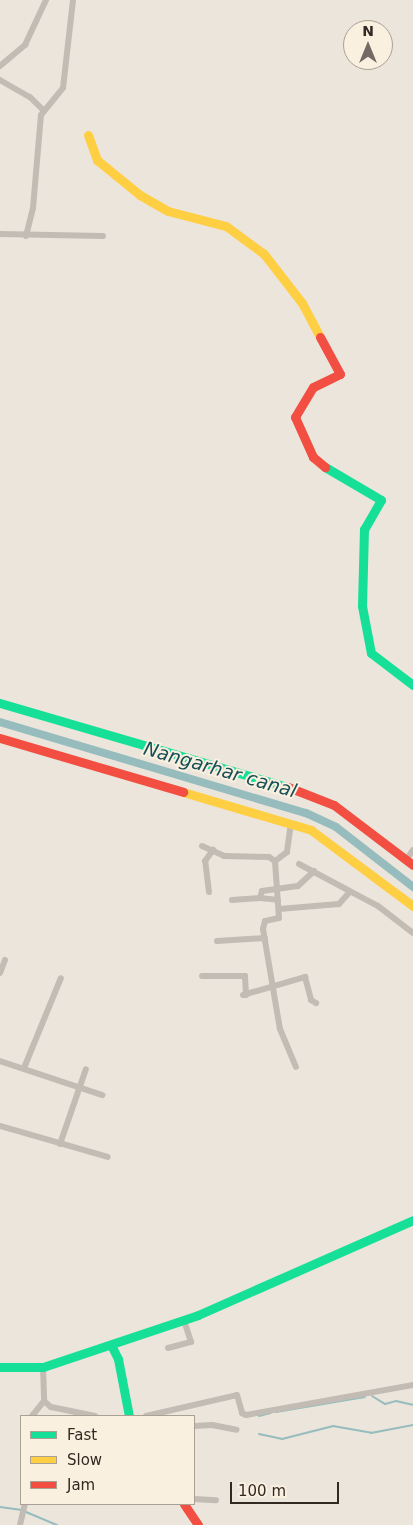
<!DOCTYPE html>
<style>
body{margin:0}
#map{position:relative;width:413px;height:1525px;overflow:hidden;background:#ebe5db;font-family:"DejaVu Sans",sans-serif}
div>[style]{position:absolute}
.stream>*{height:2px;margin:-1px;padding:0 1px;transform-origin:1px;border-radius:1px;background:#96bcbe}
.canal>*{height:8px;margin:-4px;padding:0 4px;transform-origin:4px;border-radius:4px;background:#96bcbe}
.street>*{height:6px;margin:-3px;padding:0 3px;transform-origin:3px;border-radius:3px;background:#c3bcb4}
.fast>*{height:9px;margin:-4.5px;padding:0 4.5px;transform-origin:4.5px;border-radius:4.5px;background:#16e098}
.slow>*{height:9px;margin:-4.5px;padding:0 4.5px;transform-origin:4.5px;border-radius:4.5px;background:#ffcf43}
.jam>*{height:9px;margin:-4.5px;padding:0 4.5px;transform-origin:4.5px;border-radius:4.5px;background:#f24e42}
span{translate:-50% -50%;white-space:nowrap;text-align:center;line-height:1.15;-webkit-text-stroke:4px #faf0e0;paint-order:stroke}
.water-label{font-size:19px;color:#174f57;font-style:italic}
.legend{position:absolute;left:20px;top:1415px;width:175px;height:90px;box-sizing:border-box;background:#faf0e0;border:1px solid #aaa094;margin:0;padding:6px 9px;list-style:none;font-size:15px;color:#332923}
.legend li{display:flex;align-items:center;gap:10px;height:25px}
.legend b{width:25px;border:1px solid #aaa094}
.north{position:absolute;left:343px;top:20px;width:50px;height:50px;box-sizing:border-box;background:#faf0e0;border:1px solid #aaa094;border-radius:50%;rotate:0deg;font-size:14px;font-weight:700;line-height:20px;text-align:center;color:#332923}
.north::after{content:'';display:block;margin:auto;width:18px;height:22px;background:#736b63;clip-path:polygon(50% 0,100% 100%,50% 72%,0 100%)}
.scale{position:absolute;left:230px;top:1482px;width:109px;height:22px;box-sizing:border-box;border:2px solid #332923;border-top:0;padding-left:6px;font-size:15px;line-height:18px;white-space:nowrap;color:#332923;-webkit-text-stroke:4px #faf0e0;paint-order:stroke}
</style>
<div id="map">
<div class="stream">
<i style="left:372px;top:1396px;width:15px;rotate:32deg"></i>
<i style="left:385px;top:1404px;width:11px;rotate:-15deg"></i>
<i style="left:396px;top:1401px;width:17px;rotate:13deg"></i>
<i style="left:276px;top:1412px;width:90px;rotate:-9.6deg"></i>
<i style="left:259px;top:1416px;width:12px;rotate:-14deg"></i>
<i style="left:259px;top:1434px;width:24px;rotate:12deg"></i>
<i style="left:282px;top:1439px;width:53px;rotate:-14.3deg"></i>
<i style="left:333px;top:1426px;width:39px;rotate:10deg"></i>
<i style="left:371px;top:1433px;width:43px;rotate:-10.8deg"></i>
<i style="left:0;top:1507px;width:22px;rotate:8deg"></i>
<i style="left:26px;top:1512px;width:34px;rotate:23deg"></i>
</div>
<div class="canal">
<i style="left:0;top:722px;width:319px;rotate:16.6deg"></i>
<i style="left:306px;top:813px;width:33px;rotate:25deg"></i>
<i style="left:336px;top:827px;width:98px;rotate:37.9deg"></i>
</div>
<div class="street">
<i style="left:0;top:66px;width:33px;rotate:-40deg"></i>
<i style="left:25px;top:45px;width:50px;rotate:-65deg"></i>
<i style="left:0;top:80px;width:34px;rotate:30deg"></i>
<i style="left:30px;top:97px;width:18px;rotate:45deg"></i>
<i style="left:0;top:234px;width:103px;rotate:1.1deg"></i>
<i style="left:26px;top:236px;width:29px;rotate:-76deg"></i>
<i style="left:33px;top:208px;width:93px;rotate:-85.1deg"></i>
<i style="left:41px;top:115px;width:35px;rotate:-51deg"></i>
<i style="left:63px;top:88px;width:89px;rotate:-83.5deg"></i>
<i style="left:291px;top:823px;width:29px;rotate:98deg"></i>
<i style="left:287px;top:852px;width:15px;rotate:143deg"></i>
<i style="left:275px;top:861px;width:57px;rotate:86deg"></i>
<i style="left:279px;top:918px;width:14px;rotate:168deg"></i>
<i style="left:265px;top:921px;width:8px;rotate:104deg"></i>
<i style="left:263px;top:929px;width:101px;rotate:80.4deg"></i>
<i style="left:280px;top:1029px;width:41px;rotate:67.2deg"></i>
<i style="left:202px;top:846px;width:24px;rotate:24deg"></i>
<i style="left:224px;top:856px;width:45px;rotate:1.3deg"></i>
<i style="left:269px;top:857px;width:7px;rotate:34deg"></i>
<i style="left:406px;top:860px;width:12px;rotate:-55deg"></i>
<i style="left:299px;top:864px;width:89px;rotate:28deg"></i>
<i style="left:378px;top:906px;width:44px;rotate:37.6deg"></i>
<i style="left:209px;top:892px;width:31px;rotate:-97deg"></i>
<i style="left:205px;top:861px;width:14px;rotate:-54deg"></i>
<i style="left:260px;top:898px;width:18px;rotate:6deg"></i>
<i style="left:232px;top:900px;width:28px;rotate:-4deg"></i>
<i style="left:260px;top:898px;width:7px;rotate:-74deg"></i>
<i style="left:262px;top:891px;width:36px;rotate:-8deg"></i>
<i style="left:298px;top:886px;width:22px;rotate:-43deg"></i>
<i style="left:279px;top:909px;width:60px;rotate:-4.8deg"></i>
<i style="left:339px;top:904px;width:15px;rotate:-48deg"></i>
<i style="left:217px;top:941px;width:48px;rotate:-3.6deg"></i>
<i style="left:0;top:973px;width:14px;rotate:-69deg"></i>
<i style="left:202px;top:976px;width:43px"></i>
<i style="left:245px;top:976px;width:19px;rotate:87deg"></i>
<i style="left:243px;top:995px;width:65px;rotate:-16.2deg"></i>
<i style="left:305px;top:977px;width:24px;rotate:75deg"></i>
<i style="left:311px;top:1000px;width:6px;rotate:31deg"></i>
<i style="left:0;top:1061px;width:108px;rotate:18.4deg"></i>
<i style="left:24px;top:1068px;width:97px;rotate:-67.7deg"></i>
<i style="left:0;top:1126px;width:112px;rotate:16deg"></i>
<i style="left:60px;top:1144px;width:79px;rotate:-70.9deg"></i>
<i style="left:168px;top:1348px;width:24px;rotate:-15deg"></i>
<i style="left:191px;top:1342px;width:23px;rotate:-108deg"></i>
<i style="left:43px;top:1367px;width:34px;rotate:88deg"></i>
<i style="left:44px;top:1401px;width:9px;rotate:41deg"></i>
<i style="left:51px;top:1407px;width:45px;rotate:11.6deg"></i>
<i style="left:32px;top:1416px;width:19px;rotate:-51deg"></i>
<i style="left:146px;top:1416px;width:93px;rotate:-13deg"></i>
<i style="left:237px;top:1395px;width:19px;rotate:74deg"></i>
<i style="left:242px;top:1413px;width:4px;rotate:27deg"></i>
<i style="left:246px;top:1415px;width:170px;rotate:-10.2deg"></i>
<i style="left:194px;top:1426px;width:18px;rotate:-3deg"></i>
<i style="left:212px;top:1425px;width:25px;rotate:11deg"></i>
<i style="left:194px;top:1499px;width:22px;rotate:3deg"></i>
<i style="left:20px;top:1525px;width:22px;rotate:-77deg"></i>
</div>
<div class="fast">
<i style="left:325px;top:467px;width:65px;rotate:30.5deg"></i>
<i style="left:381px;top:500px;width:34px;rotate:120deg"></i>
<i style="left:364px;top:529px;width:77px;rotate:91.5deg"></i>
<i style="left:362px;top:606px;width:48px;rotate:79.2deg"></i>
<i style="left:371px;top:653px;width:53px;rotate:37.3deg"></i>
<i style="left:0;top:703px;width:300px;rotate:16.3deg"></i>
<i style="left:111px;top:1345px;width:16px;rotate:63deg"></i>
<i style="left:118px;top:1359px;width:58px;rotate:79.1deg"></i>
<i style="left:0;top:1367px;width:43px"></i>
<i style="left:43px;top:1367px;width:163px;rotate:-18.5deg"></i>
<i style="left:198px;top:1315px;width:235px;rotate:-23.8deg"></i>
</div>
<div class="slow">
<i style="left:88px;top:135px;width:27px;rotate:70deg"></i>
<i style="left:97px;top:160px;width:55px;rotate:39.1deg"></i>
<i style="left:140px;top:195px;width:32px;rotate:30deg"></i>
<i style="left:168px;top:211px;width:60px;rotate:14.5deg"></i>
<i style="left:226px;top:226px;width:47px;rotate:36.4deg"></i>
<i style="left:264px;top:254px;width:62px;rotate:52.2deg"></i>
<i style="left:302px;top:303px;width:38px;rotate:62deg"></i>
<i style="left:183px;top:792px;width:134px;rotate:16.5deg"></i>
<i style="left:311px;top:830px;width:127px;rotate:36.7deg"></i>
</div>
<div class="jam">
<i style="left:320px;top:337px;width:42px;rotate:61.6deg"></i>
<i style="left:340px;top:374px;width:30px;rotate:154deg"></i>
<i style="left:313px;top:387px;width:35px;rotate:121deg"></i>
<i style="left:295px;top:417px;width:44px;rotate:65.8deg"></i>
<i style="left:313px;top:457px;width:16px;rotate:40deg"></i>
<i style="left:0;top:738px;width:191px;rotate:16.4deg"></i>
<i style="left:288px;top:787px;width:49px;rotate:21.4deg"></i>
<i style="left:334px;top:805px;width:99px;rotate:37.2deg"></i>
<i style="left:184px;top:1504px;width:25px;rotate:56deg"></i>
</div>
<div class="water-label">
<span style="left:220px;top:770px;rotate:16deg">Nangarhar canal</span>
</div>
<ul class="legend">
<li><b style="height:6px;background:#16e098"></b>Fast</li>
<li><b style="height:6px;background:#ffcf43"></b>Slow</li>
<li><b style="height:6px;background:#f24e42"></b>Jam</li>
</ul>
<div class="north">N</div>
<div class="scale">100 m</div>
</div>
